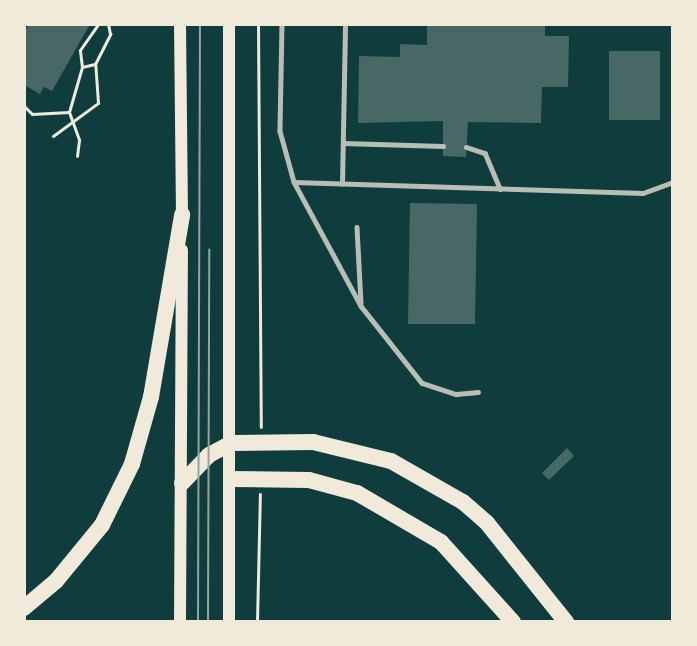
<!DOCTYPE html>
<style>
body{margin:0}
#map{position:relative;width:697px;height:646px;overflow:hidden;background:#0f3d3e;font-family:Figtree,sans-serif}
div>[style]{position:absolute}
.building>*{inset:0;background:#486865}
.path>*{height:3px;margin:-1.5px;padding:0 1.5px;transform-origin:1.5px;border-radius:1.5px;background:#f1e9da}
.service>*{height:4.5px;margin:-2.25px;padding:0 2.25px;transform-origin:2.25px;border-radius:2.25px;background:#b8beb3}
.secondary>*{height:12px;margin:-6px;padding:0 6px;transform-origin:6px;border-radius:6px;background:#f1e9da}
.motorway>*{height:16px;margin:-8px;padding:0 8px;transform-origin:8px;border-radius:8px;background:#f1e9da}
.tram>*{height:1.5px;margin:-0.75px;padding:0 0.75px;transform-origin:0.75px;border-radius:0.75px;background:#97a49c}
span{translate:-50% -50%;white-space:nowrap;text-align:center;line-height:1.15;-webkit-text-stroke:4.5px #f1e9da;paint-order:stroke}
.frame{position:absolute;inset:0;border:26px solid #f1e9da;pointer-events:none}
</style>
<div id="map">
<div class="building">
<i style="clip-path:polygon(29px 24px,90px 24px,52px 91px,44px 87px,40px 94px,24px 85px,24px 33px)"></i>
<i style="clip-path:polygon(427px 24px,545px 24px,545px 36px,569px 36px,568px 87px,542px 87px,541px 123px,468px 122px,466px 157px,443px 156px,443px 121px,358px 123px,359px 56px,400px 57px,400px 44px,427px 45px)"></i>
<i style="clip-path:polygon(609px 51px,660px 51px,660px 120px,609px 120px)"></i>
<i style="clip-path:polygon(410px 203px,477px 204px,475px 324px,408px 324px)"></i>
<i style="clip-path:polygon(567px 448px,574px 456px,549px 480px,542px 473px)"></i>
</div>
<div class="path">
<i style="left:258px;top:24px;width:403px;rotate:89.6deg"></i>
<i style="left:82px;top:67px;width:13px;rotate:-13deg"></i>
<i style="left:24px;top:106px;width:11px;rotate:45deg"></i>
<i style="left:32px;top:114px;width:37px;rotate:-3deg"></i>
<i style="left:69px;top:112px;width:30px;rotate:70deg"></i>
<i style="left:79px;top:140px;width:16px;rotate:97deg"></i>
<i style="left:69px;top:112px;width:47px;rotate:-73.9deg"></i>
<i style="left:82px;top:67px;width:17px;rotate:-97deg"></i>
<i style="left:80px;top:50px;width:32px;rotate:-55deg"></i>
<i style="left:53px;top:136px;width:56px;rotate:-36.3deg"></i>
<i style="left:98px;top:103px;width:39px;rotate:-94deg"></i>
<i style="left:95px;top:64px;width:34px;rotate:-63deg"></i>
<i style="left:110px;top:34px;width:10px;rotate:-101deg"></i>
<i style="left:257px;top:622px;width:128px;rotate:-88.7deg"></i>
</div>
<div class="service">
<i style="left:282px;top:24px;width:107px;rotate:91.1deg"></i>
<i style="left:280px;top:131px;width:53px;rotate:74.6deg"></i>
<i style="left:294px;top:182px;width:349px;rotate:1.8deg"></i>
<i style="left:643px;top:193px;width:32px;rotate:-20deg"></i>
<i style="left:343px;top:143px;width:100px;rotate:1.7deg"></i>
<i style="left:466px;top:147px;width:20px;rotate:18deg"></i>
<i style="left:485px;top:153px;width:39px;rotate:67deg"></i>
<i style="left:294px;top:182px;width:141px;rotate:61.6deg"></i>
<i style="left:361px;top:306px;width:98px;rotate:51.6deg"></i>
<i style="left:422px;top:383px;width:36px;rotate:18deg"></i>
<i style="left:456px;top:394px;width:22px;rotate:-5deg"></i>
<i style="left:342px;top:184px;width:160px;rotate:-88.9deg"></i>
<i style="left:357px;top:227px;width:76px;rotate:87deg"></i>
</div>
<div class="secondary">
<i style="left:180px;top:24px;width:200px;rotate:89.4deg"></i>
<i style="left:229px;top:24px;width:598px;rotate:90deg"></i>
<i style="left:180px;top:622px;width:372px;rotate:-89.7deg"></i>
</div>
<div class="motorway">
<i style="left:232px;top:479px;width:77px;rotate:0.7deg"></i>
<i style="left:309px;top:480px;width:50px;rotate:15.2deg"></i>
<i style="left:357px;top:493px;width:97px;rotate:30.3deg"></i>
<i style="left:441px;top:542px;width:108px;rotate:48deg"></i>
<i style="left:182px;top:483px;width:39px;rotate:-46deg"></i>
<i style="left:209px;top:455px;width:26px;rotate:-28deg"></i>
<i style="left:232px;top:443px;width:81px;rotate:-0.7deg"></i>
<i style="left:313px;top:442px;width:80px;rotate:13.7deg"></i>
<i style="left:391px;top:461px;width:83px;rotate:29.7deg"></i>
<i style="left:463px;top:502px;width:32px;rotate:41deg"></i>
<i style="left:487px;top:523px;width:127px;rotate:51.4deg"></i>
<i style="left:24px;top:608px;width:42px;rotate:-40.2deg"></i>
<i style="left:56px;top:581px;width:72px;rotate:-50.6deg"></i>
<i style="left:102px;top:525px;width:68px;rotate:-63.8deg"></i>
<i style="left:132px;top:464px;width:70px;rotate:-74.2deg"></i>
<i style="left:151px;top:397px;width:185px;rotate:-80.3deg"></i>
</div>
<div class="tram">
<i style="left:198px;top:622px;width:598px;rotate:-89.81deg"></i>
<i style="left:208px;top:622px;width:372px;rotate:-89.8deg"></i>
</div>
<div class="frame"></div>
</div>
